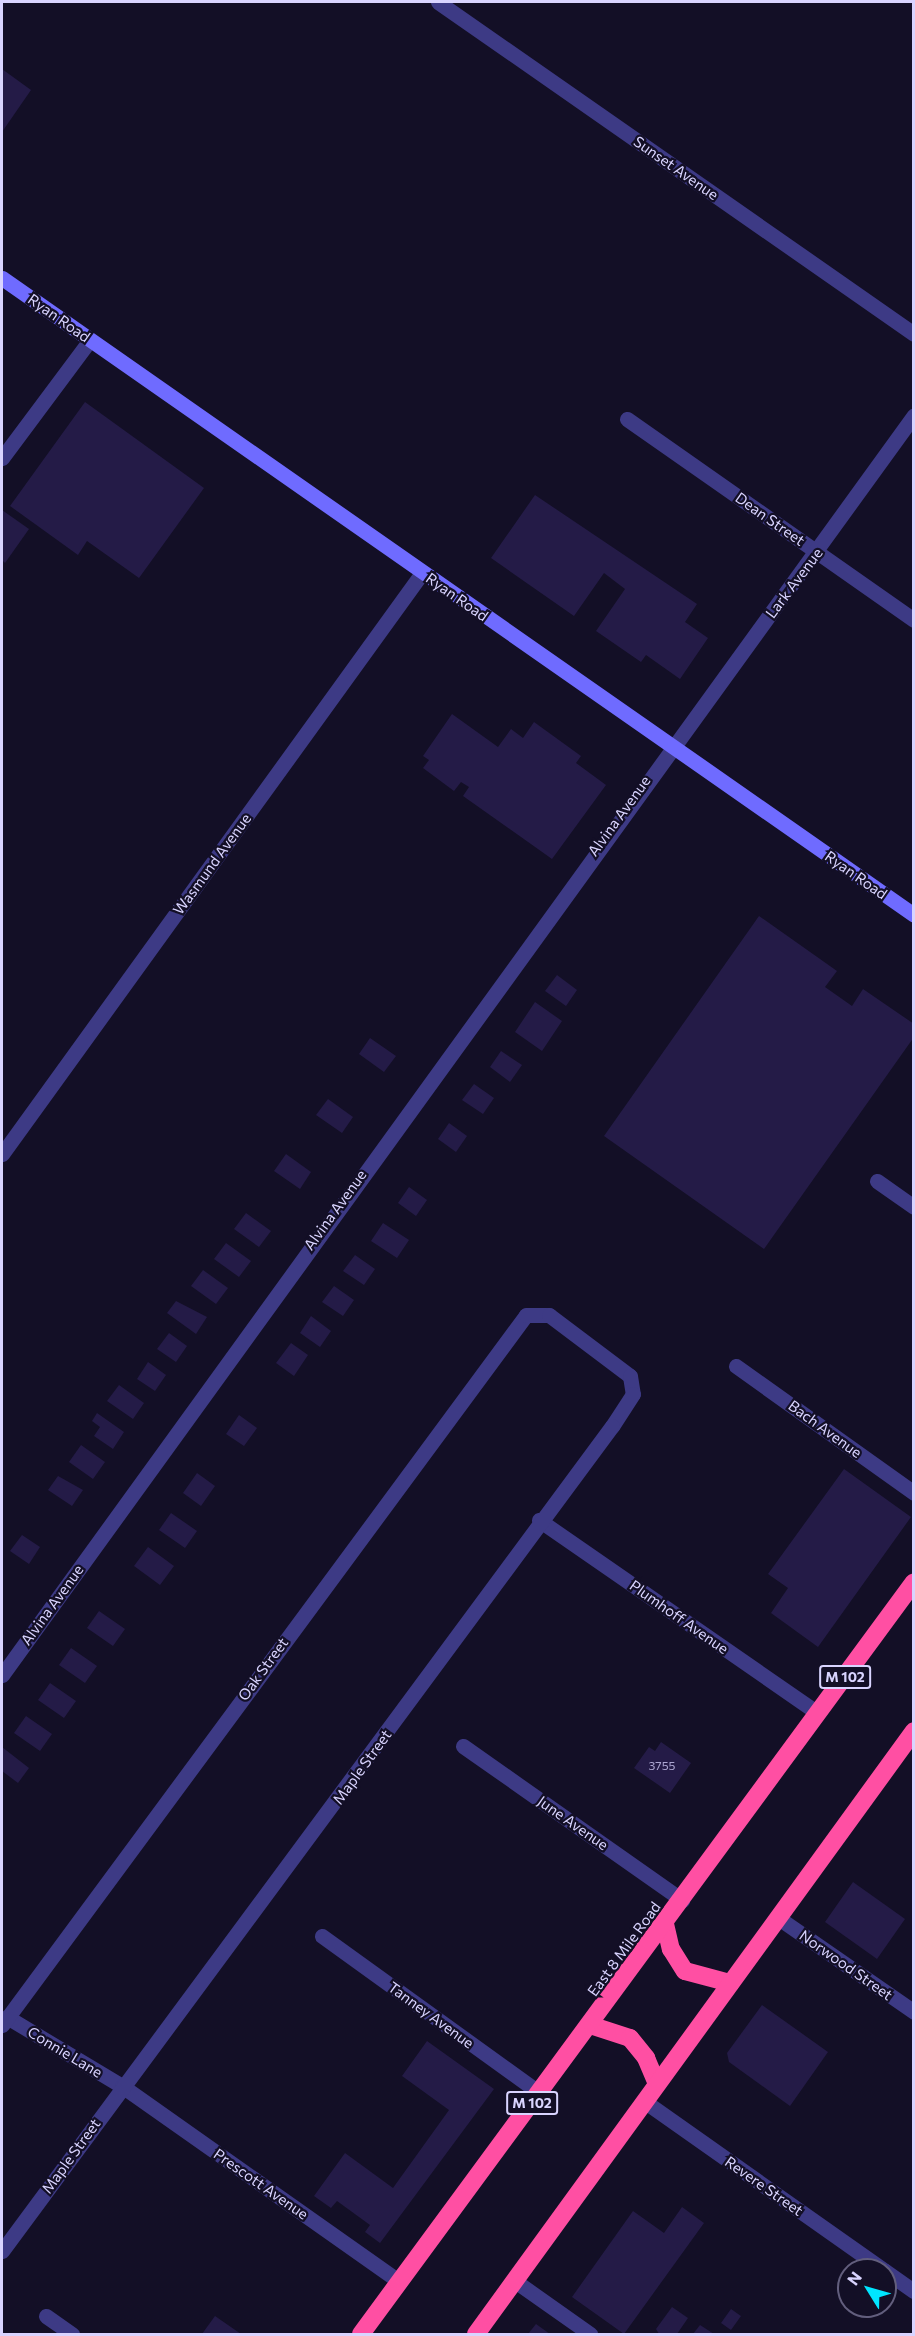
<!DOCTYPE html>
<style>
body{margin:0}
#map{position:relative;width:915px;height:2336px;overflow:hidden;background:#130f26;font-family:Commissioner,sans-serif}
div>[style]{position:absolute}
.building>*{inset:0;background:#241b47}
.street>*{height:15px;margin:-7.5px;padding:0 7.5px;transform-origin:7.5px;border-radius:7.5px;background:#3d3a85}
.secondary>*{height:15px;margin:-7.5px;padding:0 7.5px;transform-origin:7.5px;border-radius:7.5px;background:#6f6bff}
.highway>*{height:18px;margin:-9px;padding:0 9px;transform-origin:9px;border-radius:9px;background:#ff4fa3}
span{translate:-50% -50%;white-space:nowrap;text-align:center;line-height:1.15;-webkit-text-stroke:4.5px #130f26;paint-order:stroke}
.number-label{font-size:12px;color:#aca6d1}
.number-label span{-webkit-text-stroke-width:0}
.shield-label span{padding:2px 4px;background:#130f26;border:2px solid;border-radius:4px;-webkit-text-stroke-width:0}
.shield-label{font-size:14px;color:#d9d4ff;font-weight:700}
.street-label{font-size:15px;color:#d9d4ff}
.frame{position:absolute;inset:0;border:3px solid #d9d4ff;pointer-events:none}
.north{position:absolute;left:837px;top:2258px;width:60px;height:60px;box-sizing:border-box;background:#130f26;border:2px solid #625e7d;border-radius:50%;rotate:307deg;font-size:16px;font-weight:700;line-height:24px;text-align:center;color:#d9d4ff}
.north::after{content:'';display:block;margin:auto;width:21px;height:27px;background:#00e5ff;clip-path:polygon(50% 0,100% 100%,50% 72%,0 100%)}
</style>
<div id="map">
<div class="building">
<i style="clip-path:polygon(2px 69px,31px 90px,2px 132px)"></i>
<i style="clip-path:polygon(85px 402px,204px 488px,139px 578px,87px 541px,78px 555px,10px 506px)"></i>
<i style="clip-path:polygon(535px 495px,697px 604px,685px 622px,708px 638px,680px 679px,646px 655px,641px 662px,596px 631px,625px 589px,604px 573px,574px 616px,491px 558px)"></i>
<i style="clip-path:polygon(2px 510px,29px 529px,5px 563px,2px 560px)"></i>
<i style="clip-path:polygon(452px 714px,498px 747px,511px 729px,523px 738px,534px 722px,581px 756px,576px 763px,606px 785px,552px 859px,463px 796px,469px 787px,461px 782px,454px 791px,423px 768px,429px 760px,423px 756px)"></i>
<i style="clip-path:polygon(759px 916px,837px 971px,825px 987px,852px 1006px,863px 989px,914px 1024px,914px 1037px,764px 1249px,604px 1136px)"></i>
<i style="clip-path:polygon(557px 975px,577px 990px,566px 1006px,545px 991px)"></i>
<i style="clip-path:polygon(535px 1002px,562px 1021px,542px 1051px,515px 1032px)"></i>
<i style="clip-path:polygon(370px 1038px,396px 1056px,384px 1072px,359px 1054px)"></i>
<i style="clip-path:polygon(501px 1051px,522px 1065px,510px 1082px,490px 1067px)"></i>
<i style="clip-path:polygon(474px 1084px,494px 1098px,483px 1114px,462px 1100px)"></i>
<i style="clip-path:polygon(328px 1099px,353px 1117px,342px 1133px,316px 1115px)"></i>
<i style="clip-path:polygon(449px 1123px,467px 1136px,456px 1152px,438px 1139px)"></i>
<i style="clip-path:polygon(286px 1154px,311px 1172px,300px 1189px,274px 1171px)"></i>
<i style="clip-path:polygon(409px 1187px,427px 1200px,416px 1216px,398px 1203px)"></i>
<i style="clip-path:polygon(246px 1213px,271px 1231px,259px 1247px,234px 1229px)"></i>
<i style="clip-path:polygon(383px 1223px,409px 1240px,397px 1258px,371px 1241px)"></i>
<i style="clip-path:polygon(226px 1243px,251px 1261px,239px 1277px,214px 1259px)"></i>
<i style="clip-path:polygon(355px 1255px,375px 1269px,364px 1285px,343px 1271px)"></i>
<i style="clip-path:polygon(203px 1270px,228px 1288px,216px 1304px,191px 1286px)"></i>
<i style="clip-path:polygon(334px 1286px,354px 1300px,343px 1316px,322px 1302px)"></i>
<i style="clip-path:polygon(176px 1301px,207px 1317px,196px 1334px,167px 1313px)"></i>
<i style="clip-path:polygon(311px 1316px,331px 1331px,320px 1347px,300px 1333px)"></i>
<i style="clip-path:polygon(169px 1333px,187px 1346px,176px 1362px,157px 1349px)"></i>
<i style="clip-path:polygon(291px 1343px,308px 1355px,294px 1376px,276px 1363px)"></i>
<i style="clip-path:polygon(148px 1362px,166px 1375px,155px 1391px,137px 1379px)"></i>
<i style="clip-path:polygon(119px 1385px,144px 1403px,133px 1419px,107px 1401px)"></i>
<i style="clip-path:polygon(97px 1413px,124px 1432px,113px 1449px,94px 1436px,100px 1427px,92px 1421px)"></i>
<i style="clip-path:polygon(239px 1415px,257px 1428px,244px 1446px,226px 1434px)"></i>
<i style="clip-path:polygon(81px 1445px,105px 1462px,93px 1479px,69px 1462px)"></i>
<i style="clip-path:polygon(844px 1469px,911px 1517px,818px 1647px,771px 1613px,788px 1588px,768px 1574px)"></i>
<i style="clip-path:polygon(197px 1473px,215px 1486px,201px 1506px,183px 1493px)"></i>
<i style="clip-path:polygon(58px 1476px,83px 1490px,72px 1506px,48px 1490px)"></i>
<i style="clip-path:polygon(171px 1513px,197px 1531px,185px 1548px,159px 1530px)"></i>
<i style="clip-path:polygon(22px 1535px,40px 1547px,29px 1564px,10px 1551px)"></i>
<i style="clip-path:polygon(148px 1547px,174px 1566px,160px 1585px,134px 1566px)"></i>
<i style="clip-path:polygon(99px 1611px,125px 1629px,113px 1646px,87px 1628px)"></i>
<i style="clip-path:polygon(71px 1648px,97px 1666px,85px 1683px,59px 1665px)"></i>
<i style="clip-path:polygon(50px 1683px,76px 1701px,64px 1718px,38px 1700px)"></i>
<i style="clip-path:polygon(26px 1716px,52px 1734px,40px 1751px,14px 1733px)"></i>
<i style="clip-path:polygon(661px 1742px,691px 1763px,670px 1793px,634px 1768px,649px 1747px,655px 1751px)"></i>
<i style="clip-path:polygon(2px 1747px,29px 1768px,18px 1783px,2px 1771px)"></i>
<i style="clip-path:polygon(853px 1882px,905px 1919px,877px 1959px,825px 1922px)"></i>
<i style="clip-path:polygon(762px 2005px,828px 2052px,790px 2106px,729px 2062px,727px 2053px)"></i>
<i style="clip-path:polygon(427px 2041px,494px 2089px,380px 2243px,365px 2232px,370px 2225px,337px 2201px,331px 2208px,314px 2196px,345px 2153px,393px 2188px,449px 2110px,402px 2076px)"></i>
<i style="clip-path:polygon(682px 2207px,704px 2223px,624px 2334px,572px 2297px,633px 2211px,664px 2233px)"></i>
<i style="clip-path:polygon(672px 2307px,688px 2318px,677px 2334px,659px 2334px,656px 2329px)"></i>
<i style="clip-path:polygon(731px 2309px,741px 2316px,731px 2330px,721px 2323px)"></i>
<i style="clip-path:polygon(215px 2316px,241px 2334px,202px 2334px)"></i>
<i style="clip-path:polygon(536px 2324px,550px 2334px,528px 2334px)"></i>
<i style="clip-path:polygon(700px 2325px,714px 2334px,693px 2334px)"></i>
</div>
<div class="street">
<i style="left:438px;top:2px;width:580px;rotate:34.89deg"></i>
<i style="left:627px;top:419px;width:350px;rotate:35deg"></i>
<i style="left:2px;top:458px;width:147px;rotate:-53.3deg"></i>
<i style="left:2px;top:1154px;width:717px;rotate:-54.14deg"></i>
<i style="left:877px;top:1181px;width:45px;rotate:35.1deg"></i>
<i style="left:736px;top:1366px;width:219px;rotate:35.5deg"></i>
<i style="left:539px;top:1520px;width:339px;rotate:34.7deg"></i>
<i style="left:2px;top:1675px;width:1555px;rotate:-54.1deg"></i>
<i style="left:463px;top:1746px;width:268px;rotate:35.1deg"></i>
<i style="left:777px;top:1917px;width:167px;rotate:34.7deg"></i>
<i style="left:322px;top:1936px;width:269px;rotate:35.8deg"></i>
<i style="left:7px;top:2017px;width:134px;rotate:31deg"></i>
<i style="left:122px;top:2086px;width:340px;rotate:35.2deg"></i>
<i style="left:2px;top:2025px;width:882px;rotate:-53.57deg"></i>
<i style="left:526px;top:1315px;width:23px"></i>
<i style="left:549px;top:1315px;width:101px;rotate:37deg"></i>
<i style="left:630px;top:1376px;width:18px;rotate:81deg"></i>
<i style="left:633px;top:1394px;width:38px;rotate:123deg"></i>
<i style="left:612px;top:1426px;width:1026px;rotate:126.48deg"></i>
<i style="left:644px;top:2101px;width:294px;rotate:35.2deg"></i>
<i style="left:885px;top:2271px;width:35px;rotate:35deg"></i>
<i style="left:515px;top:2281px;width:92px;rotate:35.2deg"></i>
<i style="left:46px;top:2316px;width:32px;rotate:35deg"></i>
</div>
<div class="secondary">
<i style="left:2px;top:278px;width:1112px;rotate:34.93deg"></i>
</div>
<div class="highway">
<i style="left:665px;top:1924px;width:26px;rotate:77deg"></i>
<i style="left:671px;top:1949px;width:26px;rotate:58deg"></i>
<i style="left:685px;top:1971px;width:47px;rotate:14.9deg"></i>
<i style="left:590px;top:2025px;width:42px;rotate:18deg"></i>
<i style="left:630px;top:2038px;width:26px;rotate:51deg"></i>
<i style="left:646px;top:2058px;width:28px;rotate:67deg"></i>
<i style="left:361px;top:2334px;width:933px;rotate:-53.67deg"></i>
<i style="left:476px;top:2334px;width:745px;rotate:-54.01deg"></i>
</div>
<div class="number-label">
<span style="left:662px;top:1766px">3755</span>
</div>
<div class="shield-label">
<span style="left:845px;top:1677px">M 102</span>
<span style="left:532px;top:2103px">M 102</span>
</div>
<div class="street-label">
<span style="left:676px;top:168px;rotate:35deg">Sunset Avenue</span>
<span style="left:59px;top:318px;rotate:35deg">Ryan Road</span>
<span style="left:770px;top:519px;rotate:35deg">Dean Street</span>
<span style="left:794px;top:583px;rotate:-53deg">Lark Avenue</span>
<span style="left:457px;top:597px;rotate:35deg">Ryan Road</span>
<span style="left:619px;top:816px;rotate:-54deg">Alvina Avenue</span>
<span style="left:212px;top:864px;rotate:-54deg">Wasmund Avenue</span>
<span style="left:856px;top:875px;rotate:35deg">Ryan Road</span>
<span style="left:335px;top:1210px;rotate:-54deg">Alvina Avenue</span>
<span style="left:825px;top:1429px;rotate:36deg">Bach Avenue</span>
<span style="left:52px;top:1605px;rotate:-54deg">Alvina Avenue</span>
<span style="left:679px;top:1617px;rotate:35deg">Plumhoff Avenue</span>
<span style="left:263px;top:1669px;rotate:-54deg">Oak Street</span>
<span style="left:362px;top:1767px;rotate:-54deg">Maple Street</span>
<span style="left:573px;top:1823px;rotate:35deg">June Avenue</span>
<span style="left:624px;top:1949px;rotate:-54deg">East 8 Mile Road</span>
<span style="left:846px;top:1965px;rotate:35deg">Norwood Street</span>
<span style="left:431px;top:2015px;rotate:36deg">Tanney Avenue</span>
<span style="left:65px;top:2052px;rotate:31deg">Connie Lane</span>
<span style="left:71px;top:2156px;rotate:-54deg">Maple Street</span>
<span style="left:261px;top:2184px;rotate:35deg">Prescott Avenue</span>
<span style="left:764px;top:2186px;rotate:35deg">Revere Street</span>
</div>
<div class="frame"></div>
<div class="north">N</div>
</div>
